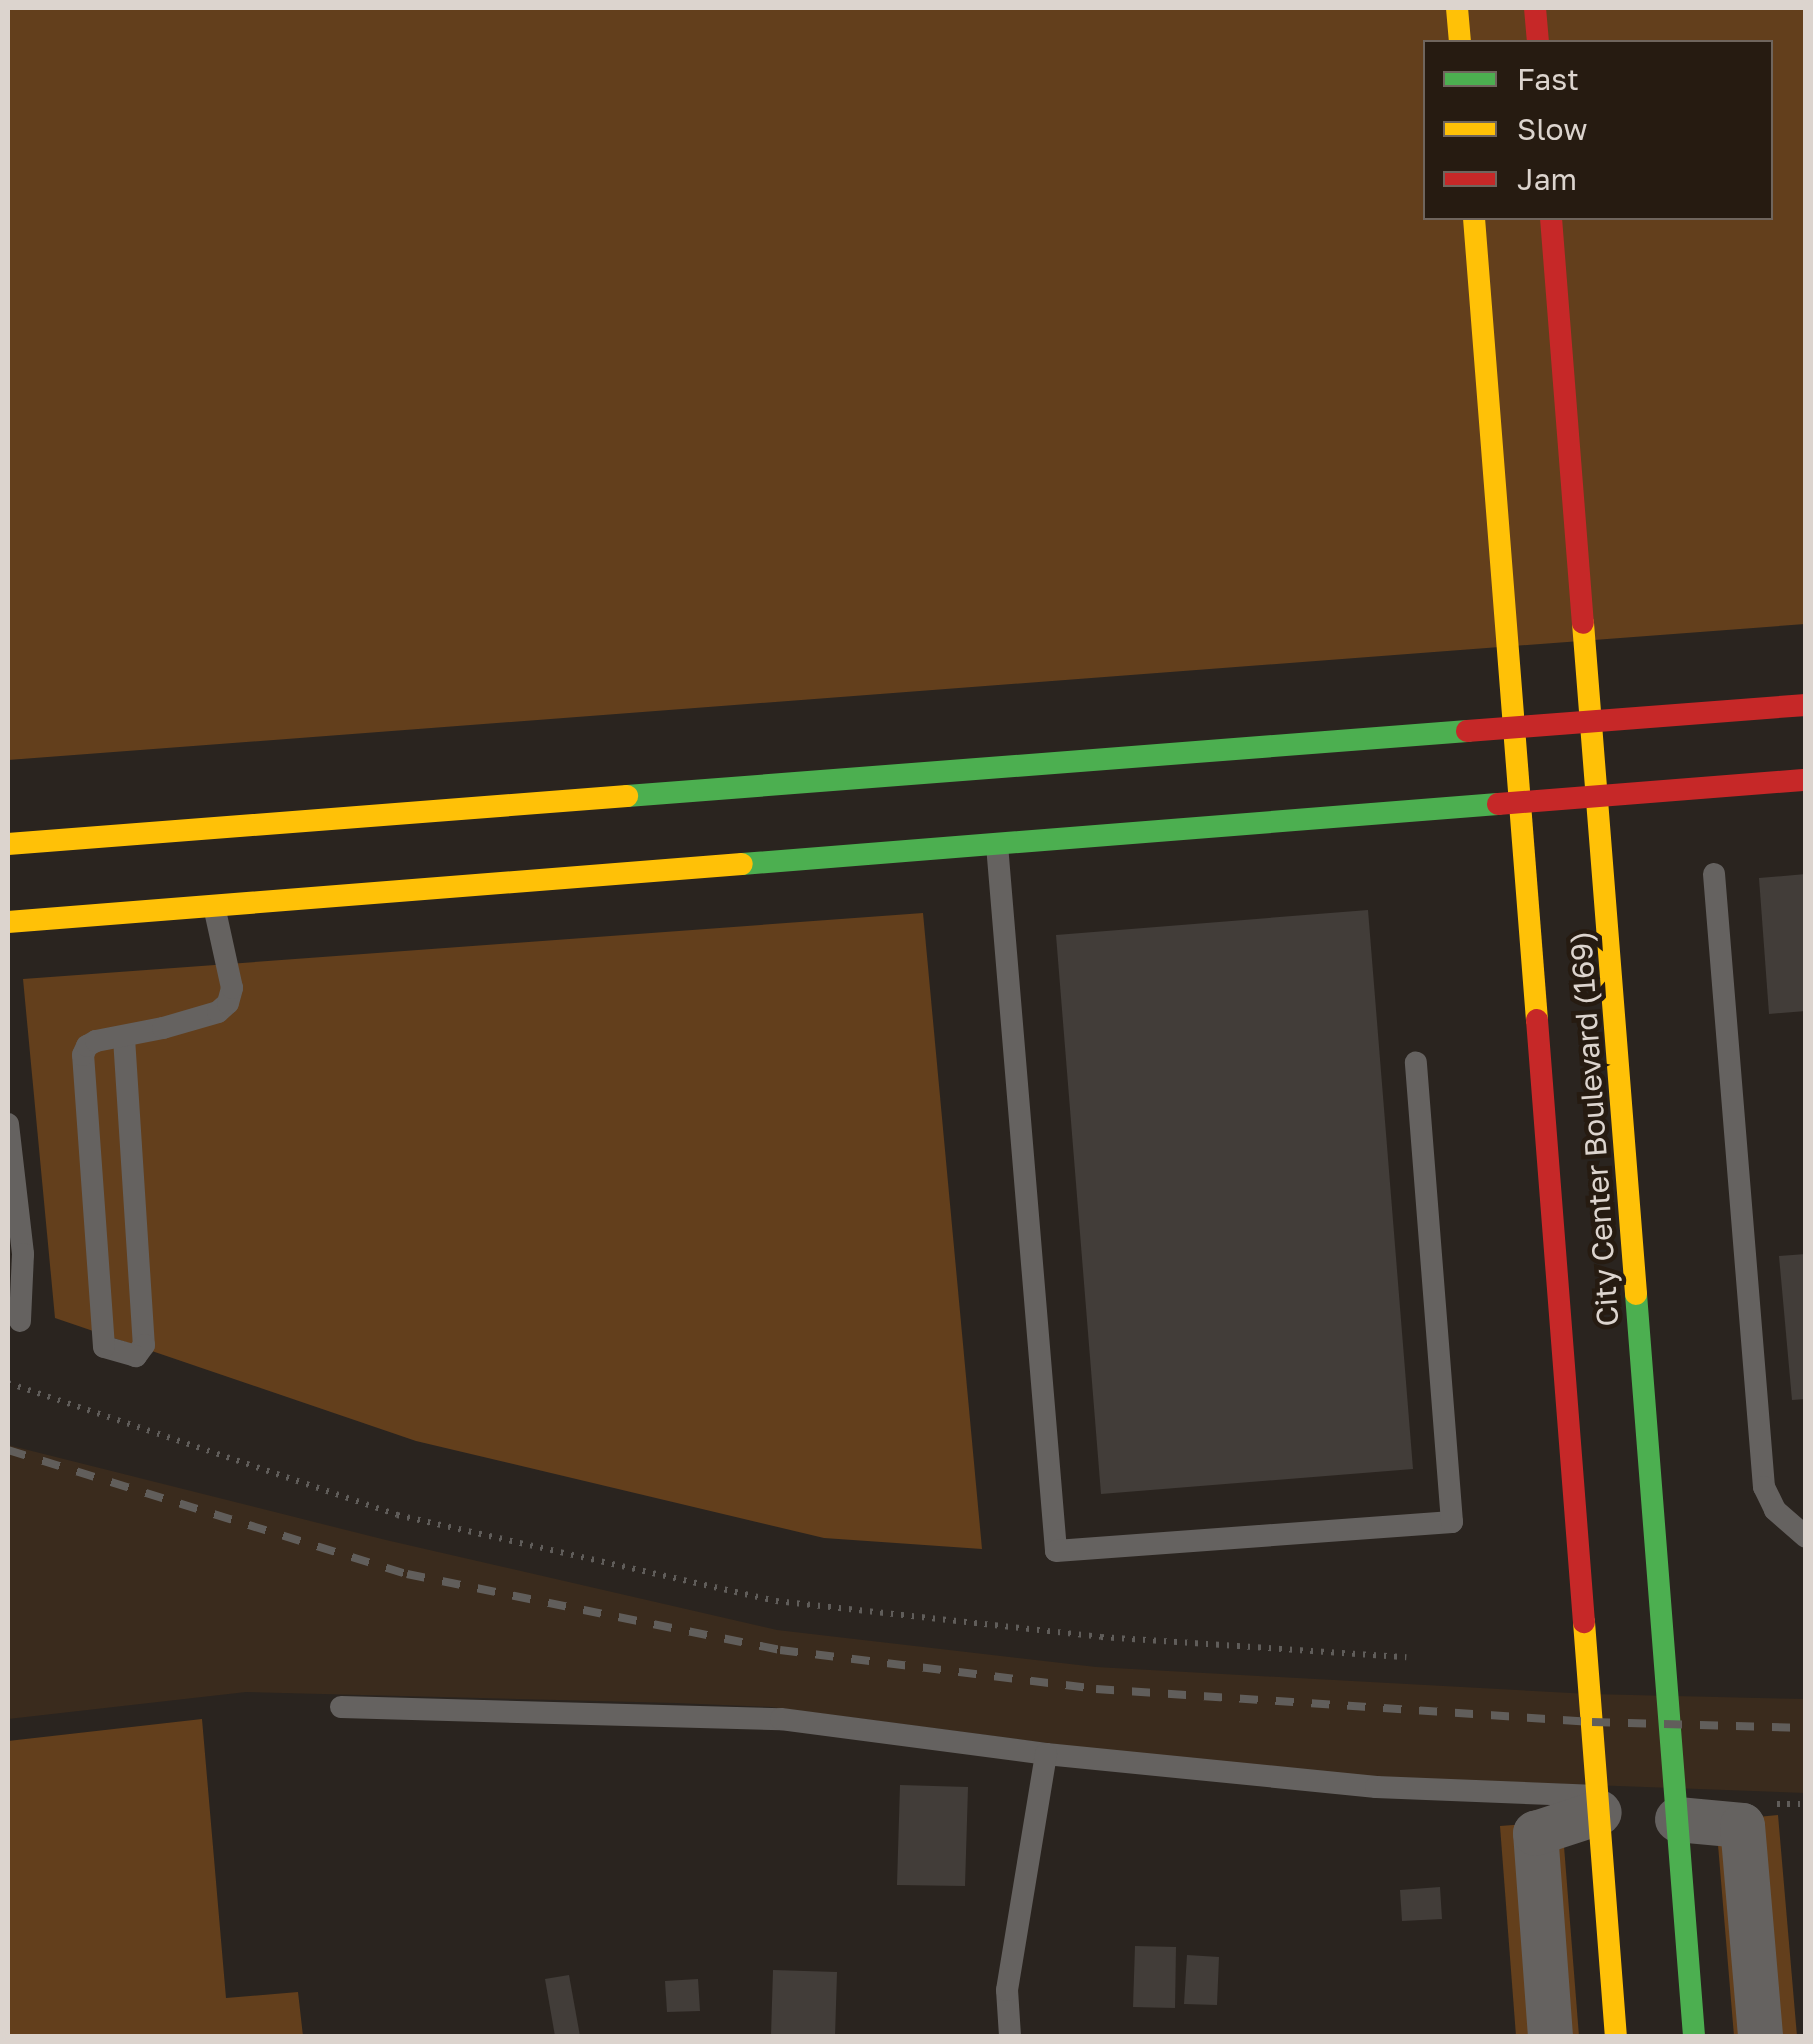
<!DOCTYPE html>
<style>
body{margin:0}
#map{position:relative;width:1813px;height:2044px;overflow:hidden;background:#2a241f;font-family:"Golos Text",sans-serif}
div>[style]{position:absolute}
.built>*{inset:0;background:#3a2b1d}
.green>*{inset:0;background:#633f1c}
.building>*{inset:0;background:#423d39}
.path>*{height:6px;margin-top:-3px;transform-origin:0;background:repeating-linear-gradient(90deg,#605d5a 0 2.5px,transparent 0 10.5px)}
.lane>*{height:22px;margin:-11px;padding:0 11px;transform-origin:11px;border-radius:11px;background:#656260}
.street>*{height:45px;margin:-22.5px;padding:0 22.5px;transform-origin:22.5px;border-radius:22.5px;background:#656260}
.fast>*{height:22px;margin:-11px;padding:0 11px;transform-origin:11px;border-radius:11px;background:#4caf50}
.slow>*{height:22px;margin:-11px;padding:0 11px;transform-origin:11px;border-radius:11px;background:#ffc107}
.jam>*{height:22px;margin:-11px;padding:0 11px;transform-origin:11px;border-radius:11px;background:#c62828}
.rail>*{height:8px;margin-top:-4px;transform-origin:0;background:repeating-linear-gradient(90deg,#615e5b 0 18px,transparent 0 36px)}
span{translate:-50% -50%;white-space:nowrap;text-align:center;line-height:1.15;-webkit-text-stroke:9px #261b11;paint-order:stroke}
.street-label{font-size:30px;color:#dcd4ce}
.frame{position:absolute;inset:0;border:10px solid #dcd4ce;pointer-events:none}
.legend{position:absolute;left:1423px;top:40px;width:350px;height:180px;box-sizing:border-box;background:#261b11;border:2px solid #6f655d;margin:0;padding:12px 18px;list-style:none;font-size:30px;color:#dcd4ce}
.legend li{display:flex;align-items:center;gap:20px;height:50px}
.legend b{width:50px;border:2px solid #6f655d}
</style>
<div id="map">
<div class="built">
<i style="clip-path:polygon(8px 1445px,386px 1540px,777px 1630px,1096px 1667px,1589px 1694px,1805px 1699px,1806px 1793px,1378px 1777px,1168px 1759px,771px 1707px,676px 1703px,246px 1692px,8px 1719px)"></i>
</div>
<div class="green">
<i style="clip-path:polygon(evenodd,8px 8px,1805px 8px,1805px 624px,8px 760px,8px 8px,1426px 42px,1770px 42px,1770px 218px,1426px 218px,1426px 42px)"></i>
<i style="clip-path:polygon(923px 913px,982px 1549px,824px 1538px,416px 1441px,55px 1318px,23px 979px)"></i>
<i style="clip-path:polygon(202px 1719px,226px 1998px,298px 1992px,303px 2036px,8px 2036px,8px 1741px)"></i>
<i style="clip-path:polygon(1778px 1815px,1797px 2036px,1734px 2036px,1716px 1821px)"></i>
<i style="clip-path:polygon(1562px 1821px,1579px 2036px,1516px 2036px,1500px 1826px)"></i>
</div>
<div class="building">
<i style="clip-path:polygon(1806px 874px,1806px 1011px,1769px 1014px,1759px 878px)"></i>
<i style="clip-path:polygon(1368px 910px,1413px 1469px,1101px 1494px,1056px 935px)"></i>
<i style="clip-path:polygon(1806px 1254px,1806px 1399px,1792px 1400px,1779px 1256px)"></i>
<i style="clip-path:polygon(900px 1785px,968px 1787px,965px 1886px,897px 1885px)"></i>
<i style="clip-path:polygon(1440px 1887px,1442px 1919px,1402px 1921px,1400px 1890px)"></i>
<i style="clip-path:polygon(1135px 1946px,1176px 1947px,1175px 2008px,1133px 2007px)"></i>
<i style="clip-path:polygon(1187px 1955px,1219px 1957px,1217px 2005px,1184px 2004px)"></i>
<i style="clip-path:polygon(773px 1970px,837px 1972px,835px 2036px,771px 2036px)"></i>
<i style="clip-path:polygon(569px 1975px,580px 2036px,555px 2036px,545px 1979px)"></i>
<i style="clip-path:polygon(698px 1979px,700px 2011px,667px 2012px,665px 1981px)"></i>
</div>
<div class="path">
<i style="left:8px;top:1383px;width:411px;rotate:18.7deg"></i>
<i style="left:397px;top:1515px;width:389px;rotate:12.8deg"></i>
<i style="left:776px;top:1601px;width:327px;rotate:6.3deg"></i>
<i style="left:1101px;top:1637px;width:306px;rotate:3.8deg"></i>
<i style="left:1777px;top:1804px;width:29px"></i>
</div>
<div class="lane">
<i style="left:997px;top:845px;width:708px;rotate:85.22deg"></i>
<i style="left:1056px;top:1551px;width:397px;rotate:-4.2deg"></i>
<i style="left:1452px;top:1522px;width:461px;rotate:-94.5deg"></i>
<i style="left:1714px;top:874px;width:615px;rotate:85.34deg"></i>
<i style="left:1764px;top:1487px;width:25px;rotate:64deg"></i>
<i style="left:1775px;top:1510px;width:41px;rotate:41.1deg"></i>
<i style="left:124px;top:1038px;width:308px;rotate:86.3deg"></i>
<i style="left:144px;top:1345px;width:14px;rotate:126deg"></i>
<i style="left:136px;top:1356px;width:33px;rotate:-164deg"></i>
<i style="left:104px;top:1347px;width:293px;rotate:-94.1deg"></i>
<i style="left:83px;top:1055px;width:10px;rotate:-66deg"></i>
<i style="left:87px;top:1046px;width:10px;rotate:-29deg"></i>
<i style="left:96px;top:1041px;width:68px;rotate:-11deg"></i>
<i style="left:163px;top:1028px;width:57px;rotate:-16.2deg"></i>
<i style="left:218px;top:1012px;width:13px;rotate:-42deg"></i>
<i style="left:228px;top:1003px;width:16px;rotate:-75deg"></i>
<i style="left:232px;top:988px;width:84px;rotate:-102.4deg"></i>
<i style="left:8px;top:1124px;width:131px;rotate:83.4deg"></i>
<i style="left:23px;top:1254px;width:67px;rotate:92.6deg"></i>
<i style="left:341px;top:1707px;width:440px;rotate:1.6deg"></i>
<i style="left:781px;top:1719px;width:267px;rotate:7.5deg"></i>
<i style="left:1046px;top:1754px;width:332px;rotate:5.7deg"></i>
<i style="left:1376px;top:1787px;width:221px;rotate:2.3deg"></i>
<i style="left:1010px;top:2036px;width:46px;rotate:-93.7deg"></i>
<i style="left:1007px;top:1990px;width:239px;rotate:-80.6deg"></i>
</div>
<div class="street">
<i style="left:1677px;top:1819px;width:65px;rotate:5.3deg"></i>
<i style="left:1742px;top:1825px;width:212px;rotate:85.1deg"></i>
<i style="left:1550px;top:2036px;width:204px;rotate:-94.2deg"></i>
<i style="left:1535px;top:1833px;width:67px;rotate:-18.2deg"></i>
</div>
<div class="fast">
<i style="left:627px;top:796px;width:843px;rotate:-4.42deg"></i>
<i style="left:742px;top:864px;width:758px;rotate:-4.54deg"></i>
<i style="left:1636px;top:1294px;width:744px;rotate:85.53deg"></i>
</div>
<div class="slow">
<i style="left:1457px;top:8px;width:34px;rotate:85deg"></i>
<i style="left:1474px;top:218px;width:804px;rotate:85.51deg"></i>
<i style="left:1583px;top:623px;width:673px;rotate:85.48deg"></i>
<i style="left:8px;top:844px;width:621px;rotate:-4.43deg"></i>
<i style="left:8px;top:922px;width:736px;rotate:-4.52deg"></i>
<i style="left:1584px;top:1622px;width:415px;rotate:85.6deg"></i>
</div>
<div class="jam">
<i style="left:1535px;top:8px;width:34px;rotate:85deg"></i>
<i style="left:1551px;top:218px;width:406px;rotate:85.5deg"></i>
<i style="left:1467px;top:731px;width:340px;rotate:-4.4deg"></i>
<i style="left:1498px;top:804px;width:309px;rotate:-4.5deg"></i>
<i style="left:1537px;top:1020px;width:604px;rotate:85.54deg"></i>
</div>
<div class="rail">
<i style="left:8px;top:1450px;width:418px;rotate:17.3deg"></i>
<i style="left:407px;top:1574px;width:381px;rotate:11.5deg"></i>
<i style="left:780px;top:1650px;width:318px;rotate:7deg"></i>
<i style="left:1096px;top:1689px;width:497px;rotate:3.8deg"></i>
<i style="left:1592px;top:1722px;width:214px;rotate:1.6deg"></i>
</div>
<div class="street-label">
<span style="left:1594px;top:1129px;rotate:-94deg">City Center Boulevard (169)</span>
</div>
<div class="frame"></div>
<ul class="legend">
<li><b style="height:12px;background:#4caf50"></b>Fast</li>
<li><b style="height:12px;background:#ffc107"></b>Slow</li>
<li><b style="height:12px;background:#c62828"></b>Jam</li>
</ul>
</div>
